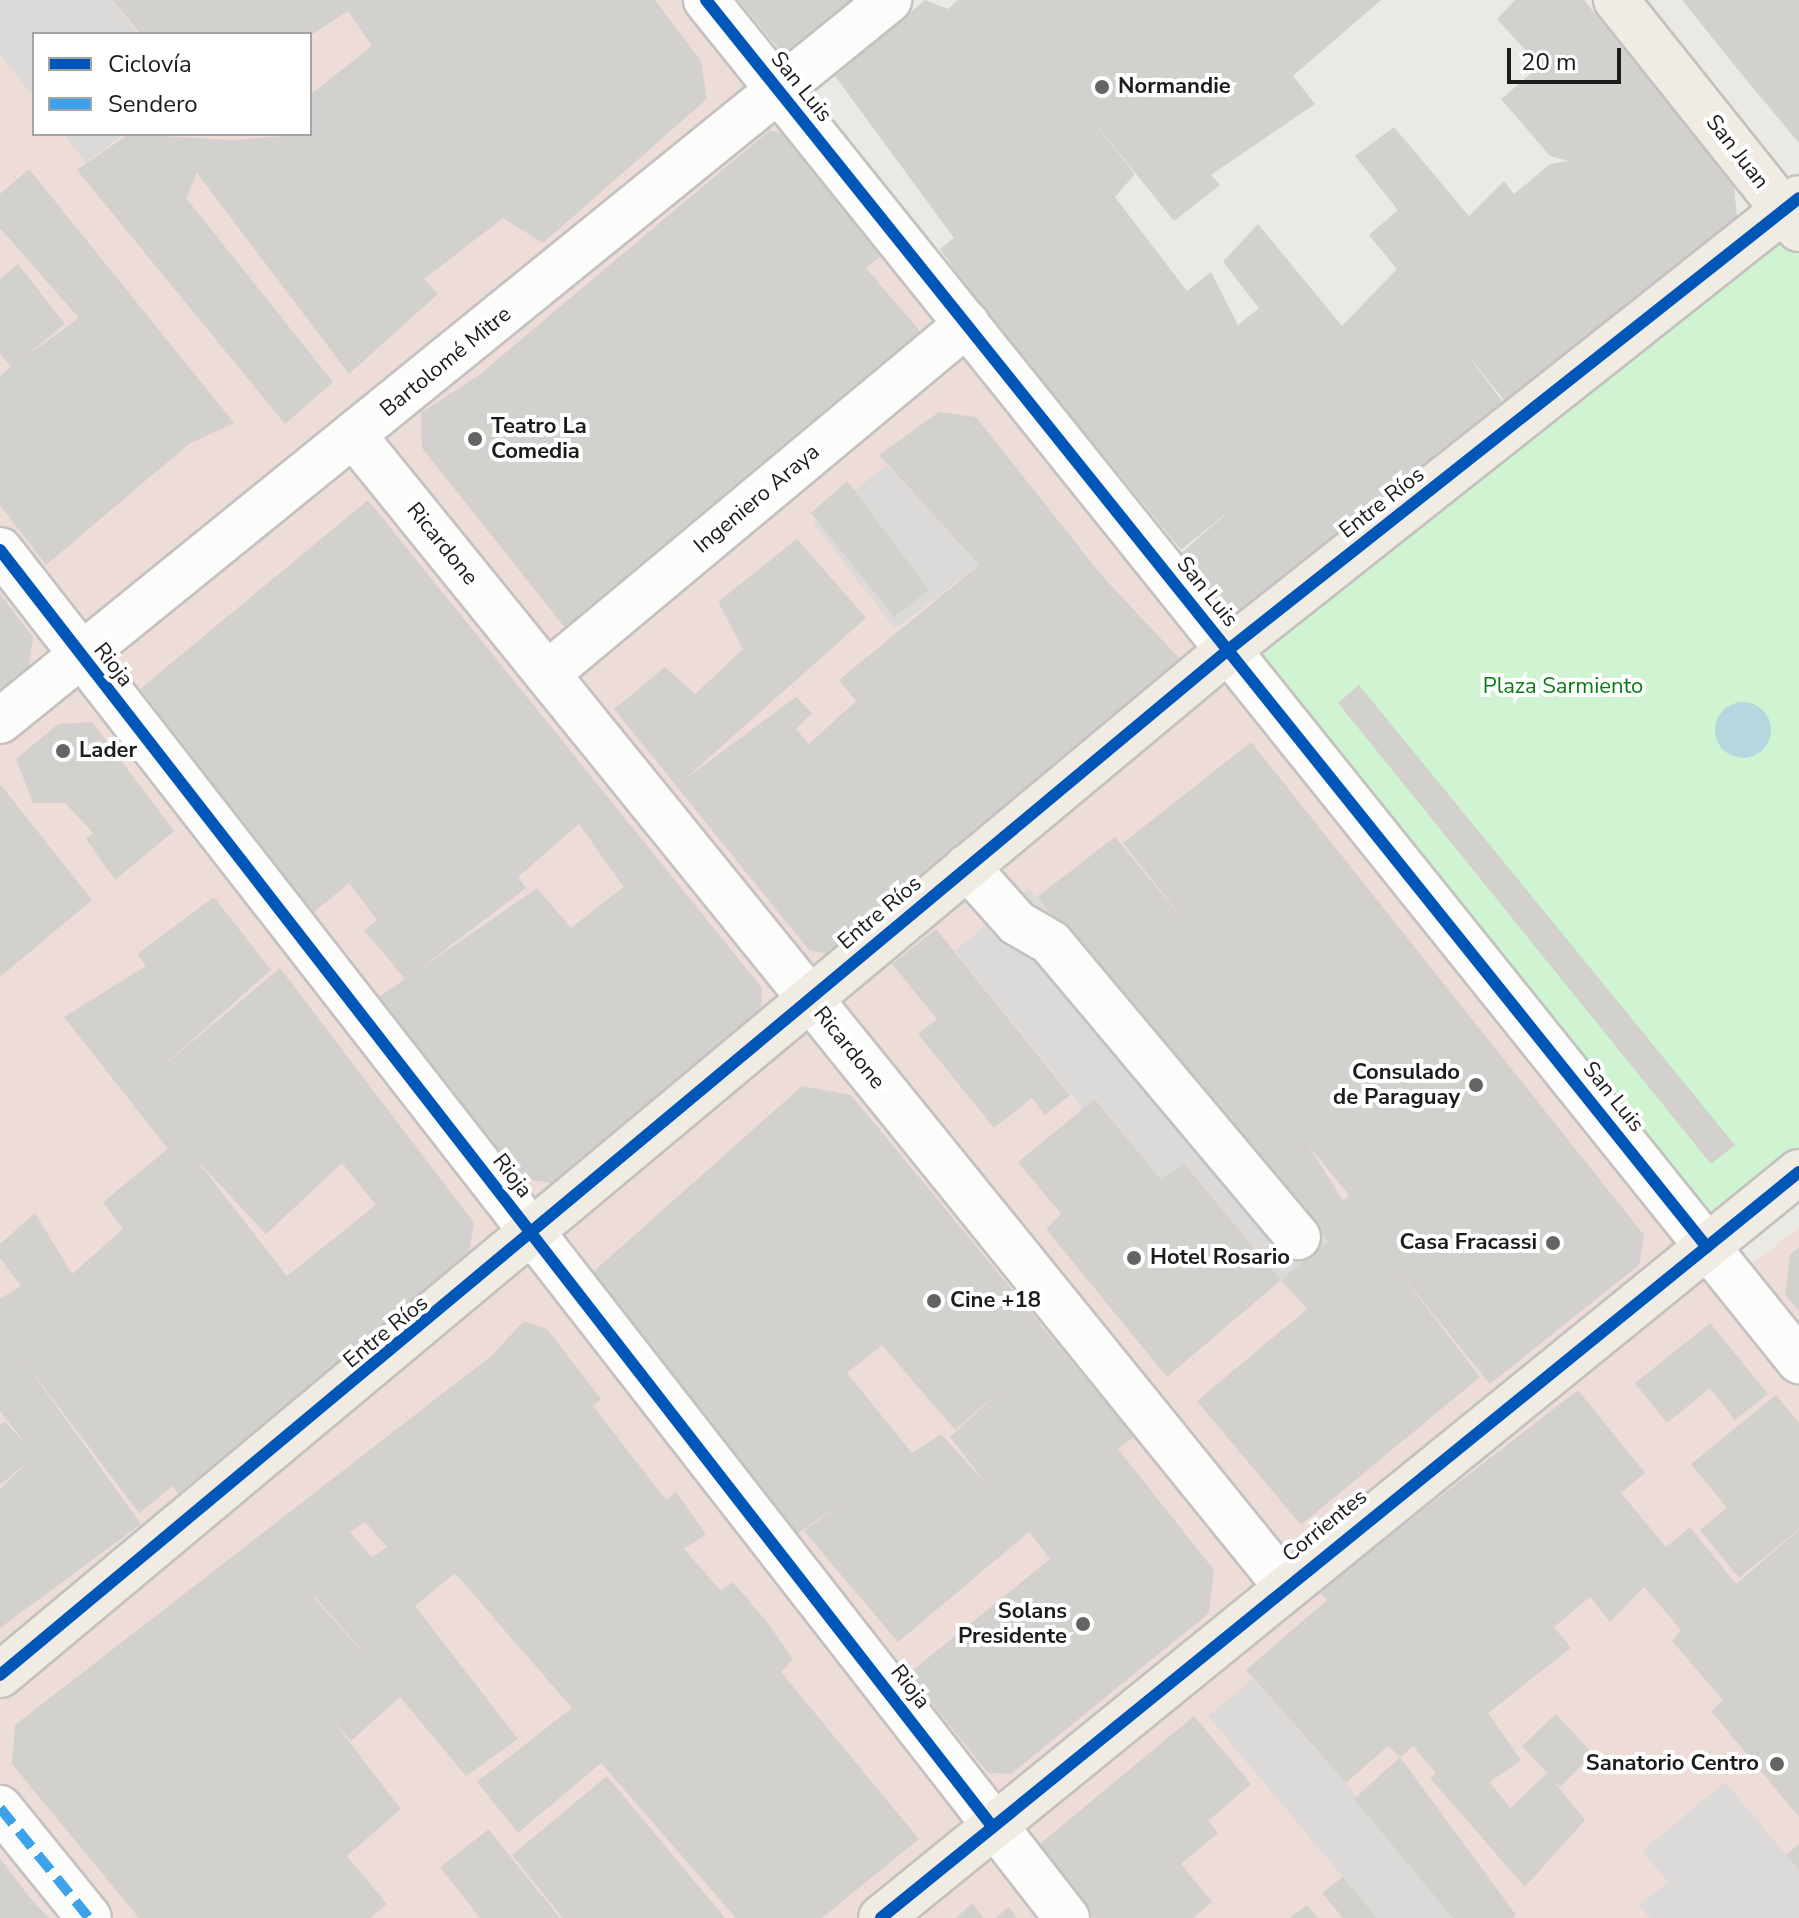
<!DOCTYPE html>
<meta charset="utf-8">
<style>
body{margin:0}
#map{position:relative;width:1799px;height:1918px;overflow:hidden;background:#ebe9e4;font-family:"Nunito Sans",sans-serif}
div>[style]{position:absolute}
.commercial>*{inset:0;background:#eedcd8}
.park>*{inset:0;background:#d0f3d1}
.parking>*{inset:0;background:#dbdad8}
.water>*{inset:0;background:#b6d6e0}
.round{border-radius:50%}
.building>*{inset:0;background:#d3d1cd}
.roads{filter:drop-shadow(2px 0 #c3c2c0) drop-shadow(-2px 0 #c3c2c0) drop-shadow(0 2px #c3c2c0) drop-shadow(0 -2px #c3c2c0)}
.minor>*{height:44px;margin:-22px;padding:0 22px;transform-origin:22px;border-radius:22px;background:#fcfcfb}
.major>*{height:44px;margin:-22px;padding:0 22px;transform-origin:22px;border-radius:22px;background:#f0ebe3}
.quiet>*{height:10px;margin-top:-5px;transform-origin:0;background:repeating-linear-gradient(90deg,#3da2ea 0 20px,transparent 0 30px)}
.cycleway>*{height:12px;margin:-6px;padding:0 6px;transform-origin:6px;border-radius:6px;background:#0057b8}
.dots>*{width:22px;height:22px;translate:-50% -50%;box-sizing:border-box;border:4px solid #fff;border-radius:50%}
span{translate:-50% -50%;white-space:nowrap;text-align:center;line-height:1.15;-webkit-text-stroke:8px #fff;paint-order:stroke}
.street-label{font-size:22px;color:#1c1c1c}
.poi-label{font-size:22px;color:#1c1c1c;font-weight:700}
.left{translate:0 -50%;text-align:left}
.right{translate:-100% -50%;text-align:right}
.park-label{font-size:22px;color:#077d14}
.legend{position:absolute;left:32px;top:32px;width:280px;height:104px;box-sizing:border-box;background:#fff;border:2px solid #a4a4a4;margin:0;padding:10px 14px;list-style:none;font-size:24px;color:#1c1c1c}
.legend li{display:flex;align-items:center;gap:16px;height:40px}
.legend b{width:40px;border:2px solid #a4a4a4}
.scale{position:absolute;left:1507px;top:48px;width:114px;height:36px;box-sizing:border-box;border:4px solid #1c1c1c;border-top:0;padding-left:10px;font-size:24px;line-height:28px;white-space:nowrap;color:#1c1c1c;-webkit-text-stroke:6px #fff;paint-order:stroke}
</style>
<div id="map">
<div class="commercial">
<i style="clip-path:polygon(evenodd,0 0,706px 0,1734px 1279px,1799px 1227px,1799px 1918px,0 1918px,0 0,34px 34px,310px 34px,310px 134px,34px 134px,34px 34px)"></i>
</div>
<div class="park">
<i style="clip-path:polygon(1799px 198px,1799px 1172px,1707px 1247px,1228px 650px)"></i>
</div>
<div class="parking">
<i style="clip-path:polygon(0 0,112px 0,138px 34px,34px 34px,34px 97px,0 54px)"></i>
<i style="clip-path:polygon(63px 134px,123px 134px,86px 163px)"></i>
<i style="clip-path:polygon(887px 465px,979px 565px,895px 629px,813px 523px)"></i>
<i style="clip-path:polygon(1029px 888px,1328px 1241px,1281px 1280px,1185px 1163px,1161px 1180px,1096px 1099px,1083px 1109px,955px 951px)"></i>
<i style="clip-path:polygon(1253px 1679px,1346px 1783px,1453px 1918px,1377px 1918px,1208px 1716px)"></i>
<i style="clip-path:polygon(1725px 1782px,1799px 1870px,1799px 1918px,1650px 1918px,1639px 1905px,1668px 1882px,1642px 1851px)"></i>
</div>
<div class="water">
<i class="round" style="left:1715px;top:702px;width:56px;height:56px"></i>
</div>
<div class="building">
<i style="clip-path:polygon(112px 0,655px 0,701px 61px,707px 99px,543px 243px,503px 218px,424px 279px,438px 294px,349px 374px,197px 173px,186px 198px,333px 382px,285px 424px,77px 170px,129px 134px,232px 140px,310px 134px,310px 95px,372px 46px,348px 11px,310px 36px,141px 34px)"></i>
<i style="clip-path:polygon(738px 0,855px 0,786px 58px)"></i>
<i style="clip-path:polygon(evenodd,925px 0,948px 9px,958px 0,1381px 0,1293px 76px,1315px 104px,1211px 175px,1220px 185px,1174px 221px,1073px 96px,1135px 174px,1115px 197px,1187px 291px,1211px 272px,1238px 325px,1259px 308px,1223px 262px,1258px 224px,1342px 326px,1397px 269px,1369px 235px,1398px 210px,1355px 156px,1394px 127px,1469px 216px,1504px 181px,1514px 194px,1550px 164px,1568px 161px,1550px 156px,1501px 99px,1540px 66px,1497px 19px,1515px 0,1584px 0,1734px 187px,1737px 217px,1240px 622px,1181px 553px,1234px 507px,1181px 550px,980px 305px,940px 249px,954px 238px,835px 76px,925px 0,1464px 350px,1507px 404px,1502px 401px,1464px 350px)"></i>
<i style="clip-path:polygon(1682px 0,1799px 0,1799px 143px,1739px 71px)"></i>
<i style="clip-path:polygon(770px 130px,785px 135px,882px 255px,866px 268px,919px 330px,917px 353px,788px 461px,780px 451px,566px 629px,422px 448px,421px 413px,479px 375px)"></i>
<i style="clip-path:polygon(29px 169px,234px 423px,189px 444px,46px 565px,0 505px,0 376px,11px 367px,0 353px,0 279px,18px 264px,65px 324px,22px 359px,79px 318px,0 228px,0 194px)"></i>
<i style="clip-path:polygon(939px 412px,976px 417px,1103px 577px,1181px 660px,827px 954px,809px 950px,614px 709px,665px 667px,695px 694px,743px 649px,718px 602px,797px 539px,866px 618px,685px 779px,796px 697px,812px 713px,796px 729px,809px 744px,856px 701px,839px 680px,979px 565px,879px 455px)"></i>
<i style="clip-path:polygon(847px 481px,929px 590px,894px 617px,811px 513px)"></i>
<i style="clip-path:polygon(evenodd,368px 500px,762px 988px,761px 1009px,551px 1183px,519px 1178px,379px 997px,405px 979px,364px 930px,377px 920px,349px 883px,313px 913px,140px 689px,368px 500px,579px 824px,623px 886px,632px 880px,571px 928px,537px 888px,420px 969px,526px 888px,518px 877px,579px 824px)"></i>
<i style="clip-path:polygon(0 594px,33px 637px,29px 666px,0 690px)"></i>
<i style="clip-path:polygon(1359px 685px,1735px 1145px,1711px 1164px,1338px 703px)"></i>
<i style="clip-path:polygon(92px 722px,174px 831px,115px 880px,86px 839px,93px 833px,65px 803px,33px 803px,16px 759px,58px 724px)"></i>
<i style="clip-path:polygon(evenodd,1251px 742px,1644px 1235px,1639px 1265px,1490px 1384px,1396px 1268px,1480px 1377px,1301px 1525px,1197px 1401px,1307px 1309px,1281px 1280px,1328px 1241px,1037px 897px,1115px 837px,1192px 930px,1123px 843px,1251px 742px,1308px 1145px,1349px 1195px,1343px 1201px,1308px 1145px)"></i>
<i style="clip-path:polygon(0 784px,92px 900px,0 977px)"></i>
<i style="clip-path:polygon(evenodd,214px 897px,271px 970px,155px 1073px,280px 968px,474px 1223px,468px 1258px,178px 1494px,173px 1486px,139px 1513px,21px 1357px,141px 1524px,0 1628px,0 1489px,31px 1459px,0 1485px,0 1425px,5px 1422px,27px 1445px,0 1411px,0 1299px,21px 1286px,0 1258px,0 1244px,35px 1213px,72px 1274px,123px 1229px,103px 1202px,168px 1149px,64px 1017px,146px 966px,137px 954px,214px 897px,195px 1158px,266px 1234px,342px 1163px,376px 1205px,287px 1276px,195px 1158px)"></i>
<i style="clip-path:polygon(936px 929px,1070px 1095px,1045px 1115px,1032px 1098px,994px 1128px,918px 1034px,937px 1019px,892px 964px)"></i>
<i style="clip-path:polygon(evenodd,802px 1086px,851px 1095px,1134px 1437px,1118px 1449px,1214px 1570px,1209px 1613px,1011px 1774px,988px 1773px,908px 1674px,1050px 1559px,1029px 1532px,898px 1642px,804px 1531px,846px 1500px,797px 1534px,593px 1272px,802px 1086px,882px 1345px,955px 1430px,1005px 1386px,950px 1437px,989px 1487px,941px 1434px,912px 1453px,847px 1373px,882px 1345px)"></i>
<i style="clip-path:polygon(1095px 1099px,1161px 1180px,1184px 1163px,1281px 1280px,1167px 1377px,1046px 1229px,1061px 1214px,1018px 1162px)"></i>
<i style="clip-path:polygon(1799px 1247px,1799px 1311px,1785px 1295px,1790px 1255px)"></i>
<i style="clip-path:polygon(evenodd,524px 1321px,547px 1329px,601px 1399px,593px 1406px,666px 1500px,676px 1492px,706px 1534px,684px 1549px,721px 1591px,733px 1582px,767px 1622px,793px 1659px,781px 1672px,919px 1839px,822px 1918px,736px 1918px,601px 1763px,518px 1833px,477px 1782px,572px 1708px,455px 1573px,415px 1606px,518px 1739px,466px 1776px,400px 1697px,351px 1741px,331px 1718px,401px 1809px,347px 1856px,387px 1904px,370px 1918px,139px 1918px,12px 1764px,15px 1725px,491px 1356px,524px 1321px,365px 1522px,387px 1547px,372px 1557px,350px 1532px,365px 1522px,524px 1321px,315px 1597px,347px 1633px,369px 1659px,314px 1598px,315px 1597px)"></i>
<i style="clip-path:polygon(1710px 1323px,1768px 1394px,1735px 1420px,1710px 1388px,1667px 1423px,1635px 1383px)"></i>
<i style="clip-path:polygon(1578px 1390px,1645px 1473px,1621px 1493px,1666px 1547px,1690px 1527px,1736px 1584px,1799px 1530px,1799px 1817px,1711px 1711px,1723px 1700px,1672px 1641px,1681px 1630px,1644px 1587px,1610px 1622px,1590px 1597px,1554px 1627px,1571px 1648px,1488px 1713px,1521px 1760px,1490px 1782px,1510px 1808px,1547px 1773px,1522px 1746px,1556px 1714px,1593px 1754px,1560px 1787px,1551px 1778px,1585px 1820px,1525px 1887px,1430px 1778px,1436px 1773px,1413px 1746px,1400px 1757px,1388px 1746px,1346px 1783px,1246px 1670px,1327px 1600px,1318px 1591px)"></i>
<i style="clip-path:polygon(1776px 1395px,1799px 1423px,1799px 1529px,1739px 1578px,1700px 1530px,1727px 1508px,1691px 1464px)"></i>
<i style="clip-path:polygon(1194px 1716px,1251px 1784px,1208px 1821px,1218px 1833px,1181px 1864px,1212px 1902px,1193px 1918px,1093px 1918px,1035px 1848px)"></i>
<i style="clip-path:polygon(1400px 1757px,1516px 1915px,1513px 1918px,1453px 1918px,1354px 1799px)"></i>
<i style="clip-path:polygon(607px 1776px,725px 1918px,563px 1918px,512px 1855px)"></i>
<i style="clip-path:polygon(489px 1829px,505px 1850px,560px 1918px,480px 1918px,440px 1867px)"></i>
<i style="clip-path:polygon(1799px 1844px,1799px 1870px,1786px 1855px)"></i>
<i style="clip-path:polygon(0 1858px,29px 1897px,49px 1918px,0 1918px)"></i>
<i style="clip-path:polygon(1343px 1877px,1377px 1918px,1343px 1918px,1322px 1893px)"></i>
<i style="clip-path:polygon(972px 1903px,984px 1918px,956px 1918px)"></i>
<i style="clip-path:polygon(1307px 1905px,1318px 1918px,1290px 1918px)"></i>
<i style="clip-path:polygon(1009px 1907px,1017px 1918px,995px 1918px)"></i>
</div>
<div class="roads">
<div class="minor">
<i style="left:706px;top:0;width:1746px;rotate:51.23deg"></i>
<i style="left:355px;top:437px;width:1476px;rotate:50.99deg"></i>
<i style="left:0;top:550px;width:1735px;rotate:52.05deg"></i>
<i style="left:547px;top:674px;width:547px;rotate:-39.81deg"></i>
<i style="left:0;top:721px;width:1145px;rotate:-39.04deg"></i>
<i style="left:967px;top:867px;width:75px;rotate:48.2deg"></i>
<i style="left:1017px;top:923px;width:39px;rotate:30deg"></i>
<i style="left:1051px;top:943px;width:384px;rotate:50deg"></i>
<i style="left:0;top:1808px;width:141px;rotate:51deg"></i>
</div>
<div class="major">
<i style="left:1616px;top:0;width:293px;rotate:51.4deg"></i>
<i style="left:0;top:1675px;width:1600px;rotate:-39.85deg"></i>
<i style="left:1228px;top:650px;width:728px;rotate:-38.36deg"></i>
<i style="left:881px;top:1918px;width:1183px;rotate:-39.1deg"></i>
</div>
</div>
<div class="quiet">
<i style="left:0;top:1808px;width:141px;rotate:51deg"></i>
</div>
<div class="cycleway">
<i style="left:706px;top:0;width:1599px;rotate:51.25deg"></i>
<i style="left:0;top:550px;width:1616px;rotate:52.14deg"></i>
<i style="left:0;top:1675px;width:1600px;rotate:-39.85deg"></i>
<i style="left:1228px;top:650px;width:728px;rotate:-38.36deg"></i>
<i style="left:881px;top:1918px;width:1183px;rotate:-39.1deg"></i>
</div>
<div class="dots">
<i style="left:1102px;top:87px;background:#646462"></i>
<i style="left:475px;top:439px;background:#646462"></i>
<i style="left:63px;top:751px;background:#646462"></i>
<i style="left:1476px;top:1085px;background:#646462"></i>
<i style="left:1553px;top:1243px;background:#646462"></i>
<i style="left:1134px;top:1258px;background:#646462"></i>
<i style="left:934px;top:1301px;background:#646462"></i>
<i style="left:1083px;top:1624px;background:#646462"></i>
<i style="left:1777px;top:1764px;background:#646462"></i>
</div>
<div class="street-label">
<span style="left:801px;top:87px;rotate:51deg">San Luis</span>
<span style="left:1737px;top:152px;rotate:52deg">San Juan</span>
<span style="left:446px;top:362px;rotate:-39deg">Bartolomé Mitre</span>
<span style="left:757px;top:499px;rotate:-40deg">Ingeniero Araya</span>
<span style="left:1382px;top:503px;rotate:-38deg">Entre Ríos</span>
<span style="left:442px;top:544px;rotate:51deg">Ricardone</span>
<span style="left:1207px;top:592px;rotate:51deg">San Luis</span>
<span style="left:113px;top:665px;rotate:52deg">Rioja</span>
<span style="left:880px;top:913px;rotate:-40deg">Entre Ríos</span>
<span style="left:849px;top:1048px;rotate:51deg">Ricardone</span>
<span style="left:1613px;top:1097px;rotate:51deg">San Luis</span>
<span style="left:512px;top:1176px;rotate:52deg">Rioja</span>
<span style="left:386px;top:1332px;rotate:-39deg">Entre Ríos</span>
<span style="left:1325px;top:1526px;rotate:-39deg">Corrientes</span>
<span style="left:910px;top:1687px;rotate:52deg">Rioja</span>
</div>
<div class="poi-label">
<span class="left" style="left:1118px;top:87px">Normandie</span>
<span class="left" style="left:491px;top:439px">Teatro La<br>Comedia</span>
<span class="left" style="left:79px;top:751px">Lader</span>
<span class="right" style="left:1460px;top:1085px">Consulado<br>de Paraguay</span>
<span class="right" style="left:1537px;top:1243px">Casa Fracassi</span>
<span class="left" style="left:1150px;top:1258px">Hotel Rosario</span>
<span class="left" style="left:950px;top:1301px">Cine +18</span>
<span class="right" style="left:1067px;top:1624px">Solans<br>Presidente</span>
<span class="right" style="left:1759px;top:1764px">Sanatorio Centro</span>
</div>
<div class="park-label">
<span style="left:1563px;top:687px">Plaza Sarmiento</span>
</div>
<ul class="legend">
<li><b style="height:10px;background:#0057b8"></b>Ciclovía</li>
<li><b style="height:10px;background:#3da2ea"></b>Sendero</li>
</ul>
<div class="scale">20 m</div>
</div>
